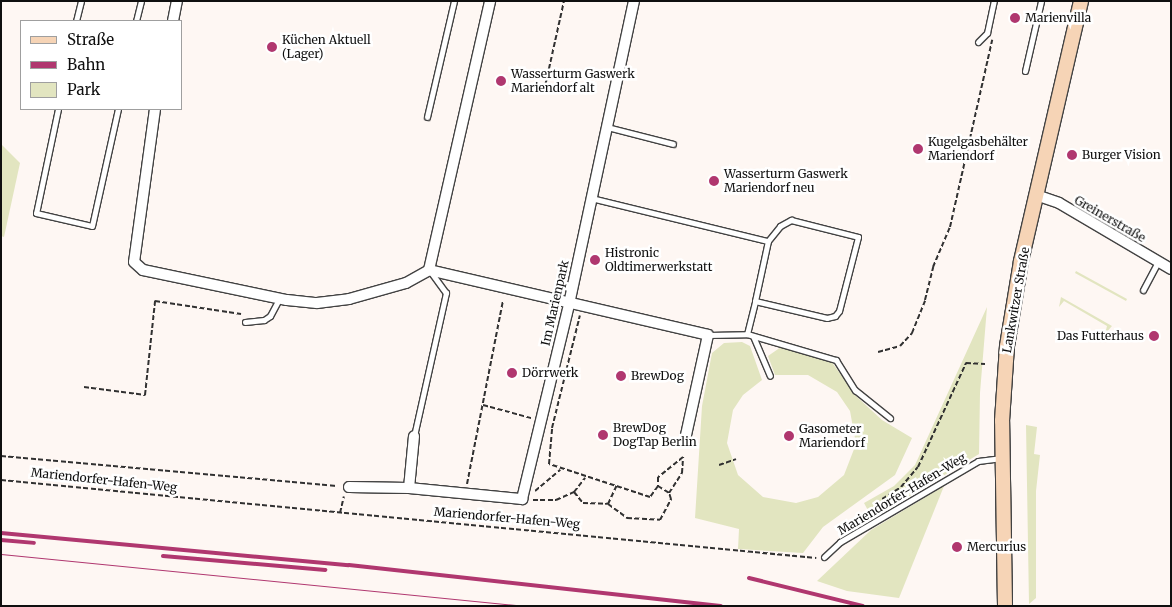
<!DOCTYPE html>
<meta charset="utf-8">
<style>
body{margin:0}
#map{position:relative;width:1172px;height:607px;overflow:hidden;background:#fef7f3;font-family:Merriweather,serif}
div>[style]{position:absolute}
.green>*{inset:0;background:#e2e5c0}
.path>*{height:2px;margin-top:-1px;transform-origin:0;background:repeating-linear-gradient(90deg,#313131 0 5px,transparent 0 7.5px)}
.roads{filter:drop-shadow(1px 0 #424242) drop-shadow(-1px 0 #424242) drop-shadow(0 1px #424242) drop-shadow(0 -1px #424242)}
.lane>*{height:5px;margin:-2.5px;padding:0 2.5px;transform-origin:2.5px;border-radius:2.5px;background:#fff}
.street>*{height:10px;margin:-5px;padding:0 5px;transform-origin:5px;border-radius:5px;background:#fff}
.secondary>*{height:14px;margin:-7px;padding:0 7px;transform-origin:7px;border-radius:7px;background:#f6d4b6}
.tram>*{height:1px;margin:-0.5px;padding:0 0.5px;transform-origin:0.5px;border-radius:0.5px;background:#b0376f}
.rail>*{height:4px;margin:-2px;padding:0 2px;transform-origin:2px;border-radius:2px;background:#b0376f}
.dots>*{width:14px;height:14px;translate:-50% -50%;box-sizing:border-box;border:2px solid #fff;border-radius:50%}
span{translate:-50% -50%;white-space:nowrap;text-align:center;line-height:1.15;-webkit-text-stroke:5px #fff;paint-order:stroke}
.poi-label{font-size:12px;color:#0f0f0f}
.left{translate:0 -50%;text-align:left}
.right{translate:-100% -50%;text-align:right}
.street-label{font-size:12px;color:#0f0f0f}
.frame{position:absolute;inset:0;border:2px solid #0f0f0f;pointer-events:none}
.legend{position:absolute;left:20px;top:20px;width:162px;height:90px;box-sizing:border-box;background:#fff;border:1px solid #9f9f9f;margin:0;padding:6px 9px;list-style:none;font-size:15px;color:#0f0f0f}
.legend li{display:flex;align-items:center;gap:10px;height:25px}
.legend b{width:25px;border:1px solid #9f9f9f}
</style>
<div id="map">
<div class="green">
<i style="clip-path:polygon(1px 144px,20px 163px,4px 237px,1px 236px)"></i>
<i style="clip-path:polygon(1076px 271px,1127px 299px,1126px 301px,1075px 273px)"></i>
<i style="clip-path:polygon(1061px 297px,1112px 326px,1105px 334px,1107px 326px,1064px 301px,1059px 307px)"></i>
<i style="clip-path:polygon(987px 307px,980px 393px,979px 454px,887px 510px,871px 516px,864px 503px,894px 486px,915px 465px)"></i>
<i style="clip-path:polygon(742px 342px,750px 346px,762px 380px,743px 395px,733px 410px,727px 443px,738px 475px,763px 497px,796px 503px,818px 497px,844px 475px,856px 444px,850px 411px,837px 392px,808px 375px,775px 375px,768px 356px,781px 347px,831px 361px,857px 397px,882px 420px,912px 438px,895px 475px,823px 527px,803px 553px,738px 549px,739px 529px,695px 518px,702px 406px,712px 353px,724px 343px)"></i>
<i style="clip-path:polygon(1026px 425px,1037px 427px,1034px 454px,1040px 455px,1036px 491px,1036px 598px,1029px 604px)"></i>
<i style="clip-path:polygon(944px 486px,899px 598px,847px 591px,817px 581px,871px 530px)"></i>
</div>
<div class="path">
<i style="left:510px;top:83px;width:35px;rotate:13deg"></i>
<i style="left:544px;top:91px;width:92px;rotate:-77.5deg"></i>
<i style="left:878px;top:352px;width:23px;rotate:-15deg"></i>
<i style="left:900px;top:346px;width:18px;rotate:-47deg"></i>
<i style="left:912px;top:333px;width:35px;rotate:-68deg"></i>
<i style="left:925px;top:300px;width:34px;rotate:-76deg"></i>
<i style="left:933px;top:267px;width:43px;rotate:-67deg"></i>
<i style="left:950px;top:227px;width:192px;rotate:-77.3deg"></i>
<i style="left:84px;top:387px;width:62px;rotate:7.5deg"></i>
<i style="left:145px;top:395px;width:95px;rotate:-83.9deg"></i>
<i style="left:155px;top:301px;width:87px;rotate:8.6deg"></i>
<i style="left:483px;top:405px;width:50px;rotate:15.2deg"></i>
<i style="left:1px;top:456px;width:337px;rotate:5.1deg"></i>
<i style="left:719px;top:465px;width:18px;rotate:-19deg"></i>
<i style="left:1px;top:480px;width:819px;rotate:5.47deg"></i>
<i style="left:467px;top:484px;width:187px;rotate:-78.9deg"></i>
<i style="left:658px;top:486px;width:13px;rotate:32deg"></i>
<i style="left:535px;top:491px;width:33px;rotate:-40deg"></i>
<i style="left:574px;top:492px;width:18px;rotate:-52deg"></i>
<i style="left:533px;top:500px;width:23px"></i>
<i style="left:556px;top:500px;width:20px;rotate:-24deg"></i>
<i style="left:574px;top:492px;width:14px;rotate:51deg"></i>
<i style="left:583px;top:503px;width:25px;rotate:2deg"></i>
<i style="left:608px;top:504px;width:24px;rotate:36deg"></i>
<i style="left:627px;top:518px;width:33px;rotate:3deg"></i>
<i style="left:660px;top:520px;width:24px;rotate:-62deg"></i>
<i style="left:671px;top:499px;width:6px;rotate:-108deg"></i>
<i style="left:669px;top:493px;width:24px;rotate:-57deg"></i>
<i style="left:682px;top:473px;width:16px;rotate:-86deg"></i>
<i style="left:683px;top:457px;width:32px;rotate:141deg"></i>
<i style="left:658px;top:477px;width:9px;rotate:90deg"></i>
<i style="left:658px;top:486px;width:14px;rotate:126deg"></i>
<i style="left:650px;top:497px;width:106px;rotate:-161.9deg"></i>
<i style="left:549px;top:464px;width:36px;rotate:-85deg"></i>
<i style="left:552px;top:428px;width:116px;rotate:-76.1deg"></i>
<i style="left:608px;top:504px;width:21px;rotate:-65deg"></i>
<i style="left:886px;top:504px;width:6px;rotate:-129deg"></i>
<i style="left:882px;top:499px;width:22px;rotate:-32deg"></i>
<i style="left:901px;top:487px;width:26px;rotate:-50deg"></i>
<i style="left:918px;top:467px;width:115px;rotate:-65.2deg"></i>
<i style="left:966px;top:363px;width:19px;rotate:3deg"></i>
<i style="left:340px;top:513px;width:17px;rotate:-77deg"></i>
</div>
<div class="roads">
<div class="lane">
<i style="left:76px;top:21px;width:21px;rotate:-76deg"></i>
<i style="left:136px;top:21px;width:21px;rotate:-76deg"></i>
<i style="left:978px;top:42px;width:13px;rotate:-45deg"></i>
<i style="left:987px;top:33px;width:33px;rotate:-78deg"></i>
<i style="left:1025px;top:71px;width:72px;rotate:-77.1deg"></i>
<i style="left:58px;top:109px;width:106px;rotate:101.9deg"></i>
<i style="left:36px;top:213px;width:57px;rotate:13.1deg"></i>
<i style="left:92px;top:226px;width:120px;rotate:-77.5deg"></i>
<i style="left:427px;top:117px;width:119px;rotate:-76.9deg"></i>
<i style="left:607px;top:127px;width:68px;rotate:14.4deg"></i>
<i style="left:591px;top:198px;width:182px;rotate:13.7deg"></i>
<i style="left:768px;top:241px;width:19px;rotate:-51deg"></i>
<i style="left:780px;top:226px;width:13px;rotate:-29deg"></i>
<i style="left:791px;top:220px;width:69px;rotate:14.2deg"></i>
<i style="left:858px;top:237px;width:76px;rotate:104.4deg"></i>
<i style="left:839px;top:311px;width:6px;rotate:129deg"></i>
<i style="left:835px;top:316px;width:8px;rotate:166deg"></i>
<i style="left:827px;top:318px;width:74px;rotate:-166.7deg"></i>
<i style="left:755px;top:301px;width:61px;rotate:-77.8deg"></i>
<i style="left:1143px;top:290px;width:32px;rotate:-62deg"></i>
<i style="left:245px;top:322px;width:19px;rotate:-6deg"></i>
<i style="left:264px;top:320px;width:7px;rotate:-34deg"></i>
<i style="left:270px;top:316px;width:19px;rotate:-62deg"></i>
<i style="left:747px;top:334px;width:93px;rotate:16.3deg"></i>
<i style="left:836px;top:360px;width:36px;rotate:58deg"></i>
<i style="left:855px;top:390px;width:45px;rotate:38.7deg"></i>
<i style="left:708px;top:335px;width:39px;rotate:-1deg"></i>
<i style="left:747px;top:334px;width:34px;rotate:-76deg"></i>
<i style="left:753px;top:336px;width:43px;rotate:67deg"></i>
<i style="left:414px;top:436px;width:147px;rotate:-77.4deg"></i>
<i style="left:446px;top:293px;width:26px;rotate:-126deg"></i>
<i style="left:824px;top:557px;width:22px;rotate:-43deg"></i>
<i style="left:840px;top:542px;width:160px;rotate:-30.4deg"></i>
<i style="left:978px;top:461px;width:24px;rotate:-7deg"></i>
</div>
<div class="street">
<i style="left:173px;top:21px;width:20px;rotate:-79deg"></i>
<i style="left:155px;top:109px;width:154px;rotate:97.8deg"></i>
<i style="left:134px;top:262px;width:12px;rotate:42deg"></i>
<i style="left:143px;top:270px;width:147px;rotate:11.8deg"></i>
<i style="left:287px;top:300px;width:30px;rotate:6deg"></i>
<i style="left:317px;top:303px;width:32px;rotate:-7deg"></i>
<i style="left:349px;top:299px;width:59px;rotate:-15.7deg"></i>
<i style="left:406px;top:283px;width:26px;rotate:-29deg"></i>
<i style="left:429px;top:270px;width:286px;rotate:13.1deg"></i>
<i style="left:708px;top:335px;width:107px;rotate:102.4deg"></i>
<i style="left:1036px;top:195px;width:24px;rotate:19deg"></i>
<i style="left:1059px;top:203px;width:130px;rotate:30.5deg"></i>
<i style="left:429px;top:270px;width:276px;rotate:-77.2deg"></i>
<i style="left:349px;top:487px;width:60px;rotate:1deg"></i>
<i style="left:409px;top:488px;width:114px;rotate:5.6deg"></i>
<i style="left:522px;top:499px;width:201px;rotate:-76.4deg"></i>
<i style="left:569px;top:304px;width:310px;rotate:-77.9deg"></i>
<i style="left:409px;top:488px;width:52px;rotate:-84.5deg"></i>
</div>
<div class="secondary">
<i style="left:1005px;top:606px;width:185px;rotate:-90.9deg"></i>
<i style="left:1002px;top:421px;width:75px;rotate:-86.2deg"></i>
<i style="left:1007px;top:346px;width:86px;rotate:-80.6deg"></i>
<i style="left:1021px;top:261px;width:267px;rotate:-77deg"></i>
</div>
</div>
<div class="tram">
<i style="left:1px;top:554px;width:528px;rotate:5.66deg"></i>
</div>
<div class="rail">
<i style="left:1px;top:533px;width:349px;rotate:5.3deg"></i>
<i style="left:349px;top:565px;width:374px;rotate:6.3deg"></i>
<i style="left:1px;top:540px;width:33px;rotate:5deg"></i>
<i style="left:163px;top:556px;width:163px;rotate:4.9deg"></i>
<i style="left:749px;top:578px;width:117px;rotate:13.8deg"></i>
</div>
<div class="dots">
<i style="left:1015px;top:18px;background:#b0376f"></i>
<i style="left:272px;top:47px;background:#b0376f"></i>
<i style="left:501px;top:81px;background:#b0376f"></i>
<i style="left:918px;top:149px;background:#b0376f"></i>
<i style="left:1072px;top:155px;background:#b0376f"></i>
<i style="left:714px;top:181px;background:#b0376f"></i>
<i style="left:595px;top:260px;background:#b0376f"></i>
<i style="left:1154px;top:336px;background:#b0376f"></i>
<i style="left:512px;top:373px;background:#b0376f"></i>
<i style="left:621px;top:376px;background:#b0376f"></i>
<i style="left:603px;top:435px;background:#b0376f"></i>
<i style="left:789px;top:436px;background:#b0376f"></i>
<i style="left:957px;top:547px;background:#b0376f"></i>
</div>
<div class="poi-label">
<span class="left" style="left:1025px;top:18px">Marienvilla</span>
<span class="left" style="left:282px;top:47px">Küchen Aktuell<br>(Lager)</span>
<span class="left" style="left:511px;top:81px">Wasserturm Gaswerk<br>Mariendorf alt</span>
<span class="left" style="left:928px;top:149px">Kugelgasbehälter<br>Mariendorf</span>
<span class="left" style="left:1082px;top:155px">Burger Vision</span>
<span class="left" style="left:724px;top:181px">Wasserturm Gaswerk<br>Mariendorf neu</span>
<span class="left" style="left:605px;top:260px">Histronic<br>Oldtimerwerkstatt</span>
<span class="right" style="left:1144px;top:336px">Das Futterhaus</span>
<span class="left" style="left:522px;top:373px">Dörrwerk</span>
<span class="left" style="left:631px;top:376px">BrewDog</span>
<span class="left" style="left:613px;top:435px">BrewDog<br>DogTap Berlin</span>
<span class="left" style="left:799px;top:436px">Gasometer<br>Mariendorf</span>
<span class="left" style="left:967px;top:547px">Mercurius</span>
</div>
<div class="street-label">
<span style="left:1110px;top:219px;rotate:30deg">Greinerstraße</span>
<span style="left:1016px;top:300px;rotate:-80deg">Lankwitzer Straße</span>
<span style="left:555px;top:303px;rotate:-77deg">Im Marienpark</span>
<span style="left:104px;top:480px;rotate:6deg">Mariendorfer-Hafen-Weg</span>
<span style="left:902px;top:494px;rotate:-31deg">Mariendorfer-Hafen-Weg</span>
<span style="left:507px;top:518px;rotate:5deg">Mariendorfer-Hafen-Weg</span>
</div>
<div class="frame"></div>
<ul class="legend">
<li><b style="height:6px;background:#f6d4b6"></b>Straße</li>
<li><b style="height:6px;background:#b0376f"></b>Bahn</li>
<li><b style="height:14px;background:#e2e5c0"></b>Park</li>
</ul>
</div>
